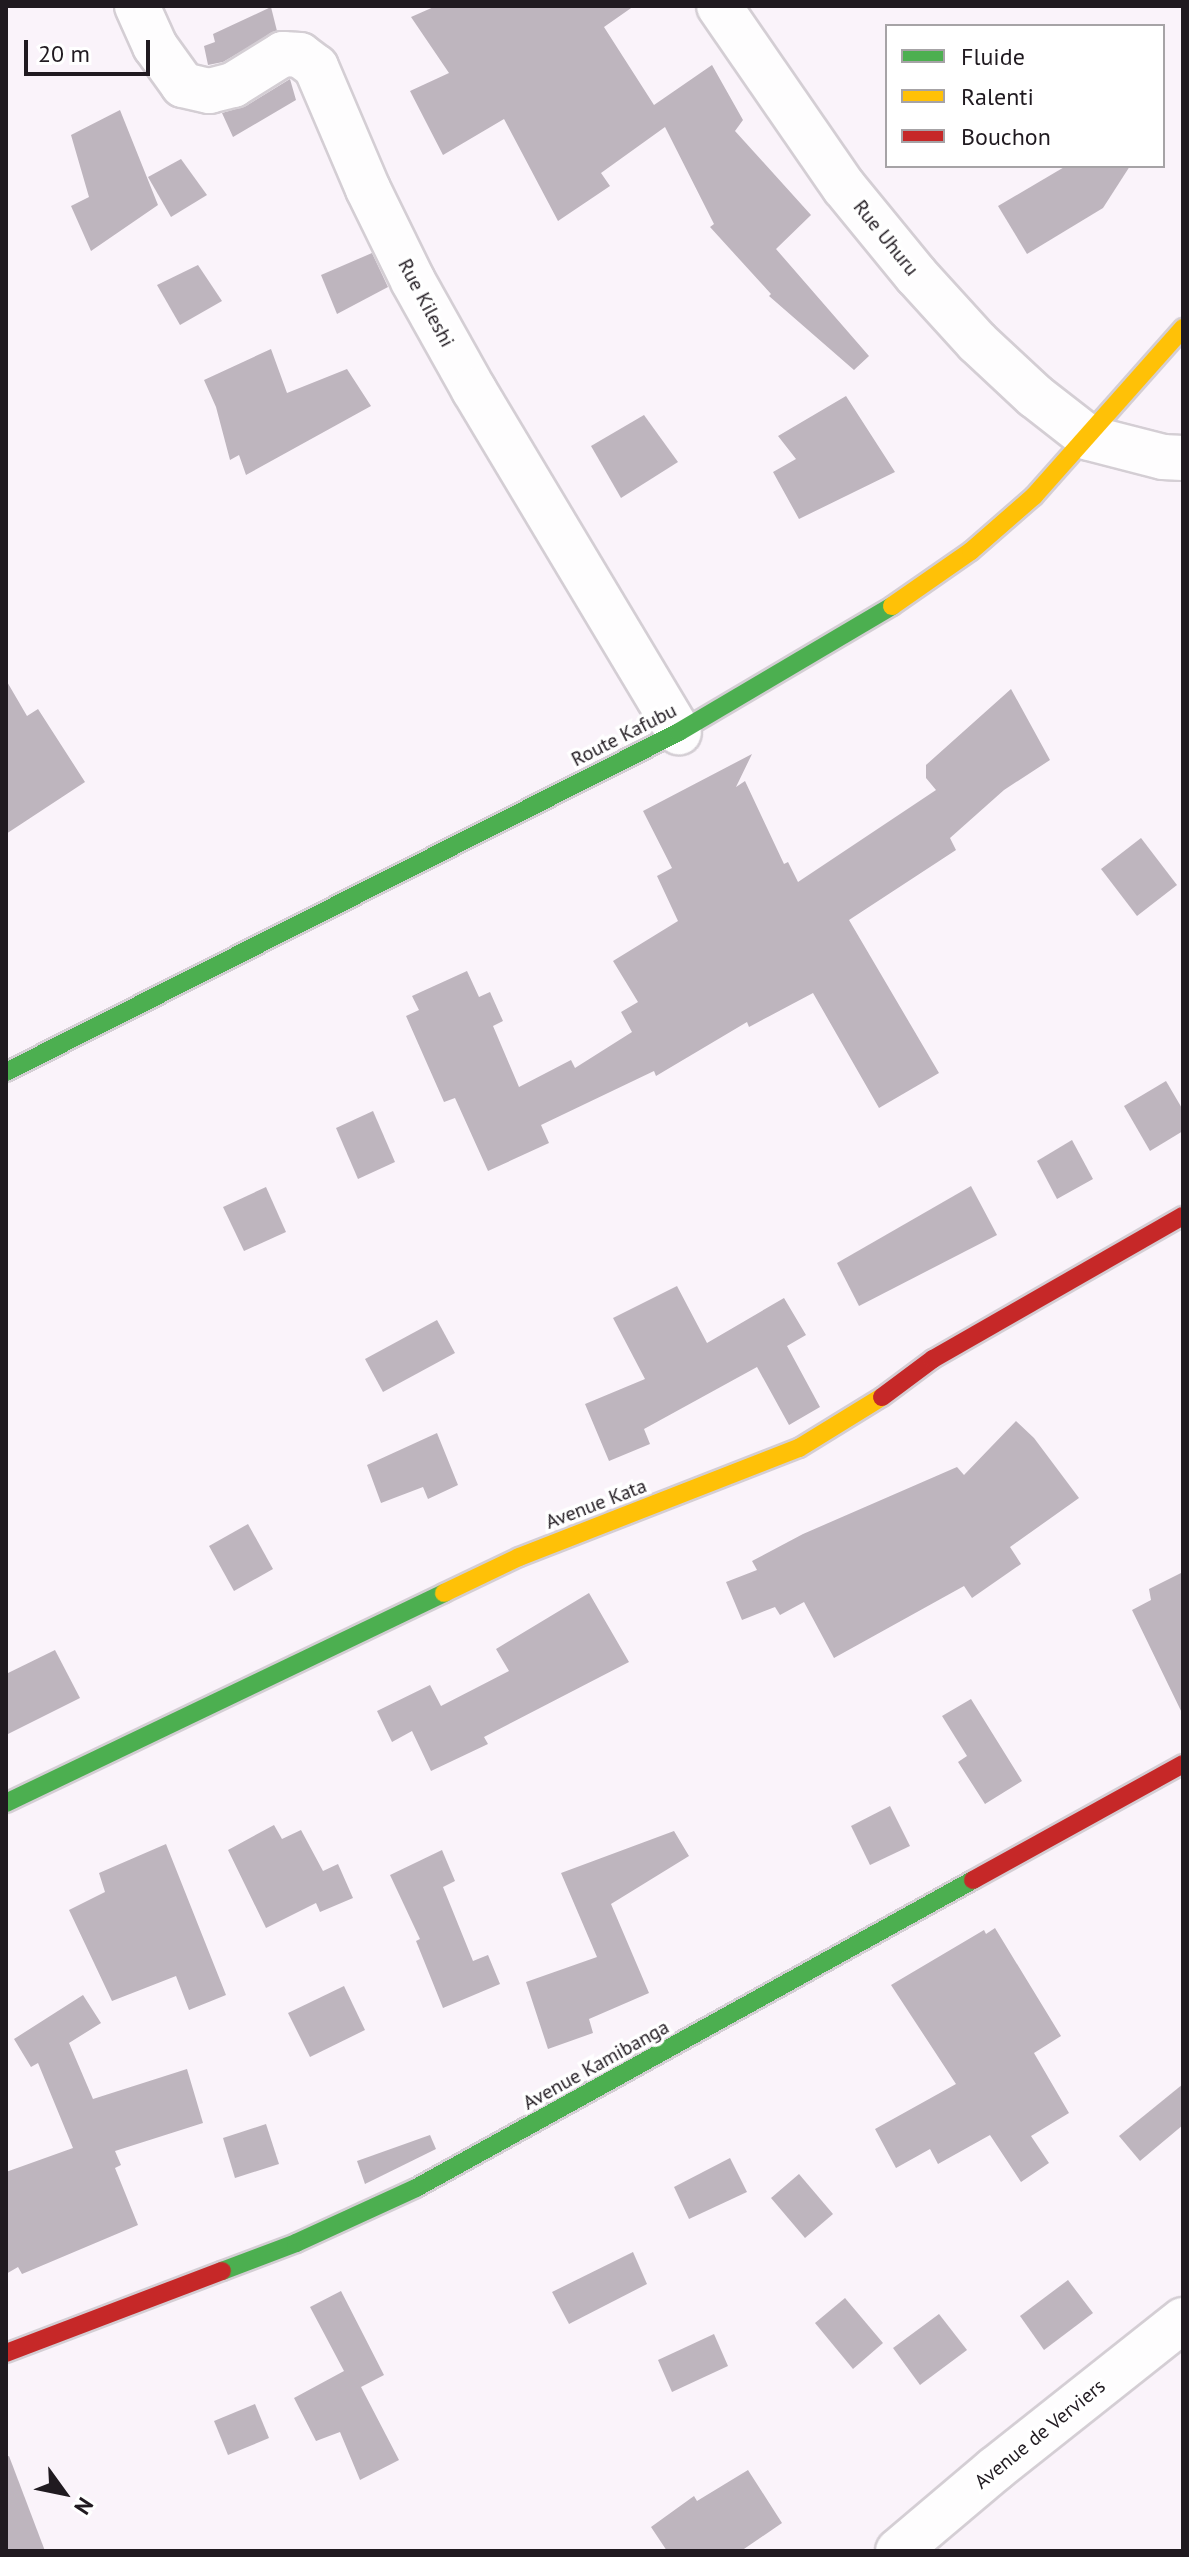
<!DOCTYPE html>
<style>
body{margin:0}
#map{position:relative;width:1189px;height:2557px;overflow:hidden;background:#faf3fa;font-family:"PT Sans",sans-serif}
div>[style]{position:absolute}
.building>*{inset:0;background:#beb5be}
.roads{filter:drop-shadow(2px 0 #d4ced4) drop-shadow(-2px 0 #d4ced4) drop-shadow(0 2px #d4ced4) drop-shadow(0 -2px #d4ced4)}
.street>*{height:44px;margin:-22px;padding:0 22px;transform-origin:22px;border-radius:22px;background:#fefdfe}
.fast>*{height:18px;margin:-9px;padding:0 9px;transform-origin:9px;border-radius:9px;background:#4caf50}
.slow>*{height:18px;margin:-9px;padding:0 9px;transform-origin:9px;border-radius:9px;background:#ffc107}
.jam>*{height:18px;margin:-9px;padding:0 9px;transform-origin:9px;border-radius:9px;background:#c62828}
span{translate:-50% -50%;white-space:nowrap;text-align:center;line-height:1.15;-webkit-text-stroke:7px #fff;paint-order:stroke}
.street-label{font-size:20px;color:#201a20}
.frame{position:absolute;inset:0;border:8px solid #201a20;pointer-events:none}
.legend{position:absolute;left:885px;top:24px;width:280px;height:144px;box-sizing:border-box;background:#fff;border:2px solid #a6a3a6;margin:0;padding:10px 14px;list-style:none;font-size:24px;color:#201a20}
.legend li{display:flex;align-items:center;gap:16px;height:40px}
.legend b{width:40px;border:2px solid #a6a3a6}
.north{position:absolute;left:24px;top:2453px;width:80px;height:80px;-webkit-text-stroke:6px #fff;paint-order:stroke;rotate:123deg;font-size:22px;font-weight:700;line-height:32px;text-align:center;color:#201a20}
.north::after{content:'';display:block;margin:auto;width:28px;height:36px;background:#201a20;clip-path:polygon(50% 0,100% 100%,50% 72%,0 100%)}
.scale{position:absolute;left:24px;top:40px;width:126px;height:36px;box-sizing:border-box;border:4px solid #201a20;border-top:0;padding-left:10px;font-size:24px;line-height:28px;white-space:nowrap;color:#201a20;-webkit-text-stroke:6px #fff;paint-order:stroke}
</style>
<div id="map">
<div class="building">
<i style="clip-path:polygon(436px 6px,634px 6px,604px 27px,654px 105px,712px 65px,743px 120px,735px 131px,811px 215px,776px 249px,869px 356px,854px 370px,769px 296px,771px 294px,710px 227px,714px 224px,665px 127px,601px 173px,610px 186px,558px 221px,504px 119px,443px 155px,410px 91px,449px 73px,411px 17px)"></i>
<i style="clip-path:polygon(271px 7px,277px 31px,223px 62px,208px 65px,204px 46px,215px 42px,213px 34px)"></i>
<i style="clip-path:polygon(290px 79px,296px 100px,233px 137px,222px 113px,246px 106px)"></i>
<i style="clip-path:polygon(120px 110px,158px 205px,91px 251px,71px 206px,89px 197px,71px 135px)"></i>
<i style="clip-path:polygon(181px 159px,207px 195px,171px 217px,148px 177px)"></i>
<i style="clip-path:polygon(1066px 166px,1130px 166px,1103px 208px,1027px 254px,998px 206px)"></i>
<i style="clip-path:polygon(372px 253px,388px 287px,337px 314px,321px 275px)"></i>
<i style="clip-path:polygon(198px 265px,222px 301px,180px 325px,157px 285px)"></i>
<i style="clip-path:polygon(271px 349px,287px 393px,347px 369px,371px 406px,246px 475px,239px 455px,230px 460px,216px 407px,204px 380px)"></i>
<i style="clip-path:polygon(846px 396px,895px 472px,799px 519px,773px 472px,796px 459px,778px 436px)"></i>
<i style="clip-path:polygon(644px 415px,678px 462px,621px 498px,591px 446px)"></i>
<i style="clip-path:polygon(6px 680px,27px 716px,38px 709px,85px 782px,6px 834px)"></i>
<i style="clip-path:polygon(1011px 689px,1050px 760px,1004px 790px,950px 838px,956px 850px,849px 920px,939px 1073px,879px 1108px,813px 993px,749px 1027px,747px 1022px,656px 1076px,654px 1071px,541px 1125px,549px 1143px,488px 1171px,455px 1098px,444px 1102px,406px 1016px,419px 1010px,412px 996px,467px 971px,479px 997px,490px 992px,503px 1021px,493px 1026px,519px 1087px,571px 1060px,575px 1068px,632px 1032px,621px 1012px,638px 1002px,613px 961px,678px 921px,657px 876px,672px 868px,643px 811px,752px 754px,736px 787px,745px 781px,784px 864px,788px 862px,798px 882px,936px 790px,926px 778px,926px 765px)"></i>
<i style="clip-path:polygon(1141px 838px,1177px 885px,1137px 916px,1101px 869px)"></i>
<i style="clip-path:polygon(1166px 1081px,1183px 1110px,1183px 1131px,1150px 1151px,1124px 1106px)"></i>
<i style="clip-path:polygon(373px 1111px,395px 1162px,358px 1179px,336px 1128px)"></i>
<i style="clip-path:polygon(1072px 1140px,1093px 1179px,1057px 1199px,1037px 1161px)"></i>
<i style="clip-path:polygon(971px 1186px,997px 1235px,859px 1306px,837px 1263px)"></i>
<i style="clip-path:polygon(266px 1187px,286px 1232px,244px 1251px,223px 1207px)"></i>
<i style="clip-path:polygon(677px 1286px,707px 1343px,784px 1298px,806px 1335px,787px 1346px,820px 1407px,789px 1425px,757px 1367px,644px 1429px,650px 1444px,609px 1461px,585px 1404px,645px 1379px,613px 1318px)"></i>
<i style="clip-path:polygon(437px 1320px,455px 1353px,383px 1392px,365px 1359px)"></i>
<i style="clip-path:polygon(1016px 1421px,1034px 1438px,1079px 1498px,1010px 1547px,1021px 1564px,972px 1598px,964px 1586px,834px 1658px,804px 1602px,780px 1615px,775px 1607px,742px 1620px,726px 1582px,757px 1570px,752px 1561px,803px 1534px,957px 1467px,964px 1475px)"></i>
<i style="clip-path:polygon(437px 1433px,458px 1485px,428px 1499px,423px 1487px,381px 1503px,367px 1465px)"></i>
<i style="clip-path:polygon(248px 1524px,273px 1569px,234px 1591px,209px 1546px)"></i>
<i style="clip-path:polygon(1183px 1572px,1183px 1715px,1132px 1610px,1151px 1600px,1149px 1589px)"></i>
<i style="clip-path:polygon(589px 1593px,629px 1662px,484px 1737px,488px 1744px,431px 1771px,412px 1731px,392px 1742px,377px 1711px,430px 1685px,441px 1706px,509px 1671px,496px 1649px)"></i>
<i style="clip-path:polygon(55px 1650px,80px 1698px,6px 1735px,6px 1674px)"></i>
<i style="clip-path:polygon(971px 1699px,1022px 1781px,985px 1804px,958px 1762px,967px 1756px,942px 1716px)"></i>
<i style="clip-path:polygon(890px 1806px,910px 1846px,870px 1865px,851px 1826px)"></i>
<i style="clip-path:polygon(274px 1825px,282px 1839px,301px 1830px,323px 1871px,338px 1864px,353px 1898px,320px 1912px,316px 1903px,266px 1928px,228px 1850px)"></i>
<i style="clip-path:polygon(674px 1831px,689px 1856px,611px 1904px,649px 1993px,589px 2019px,593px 2033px,548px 2049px,526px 1982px,597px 1957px,561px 1873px)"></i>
<i style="clip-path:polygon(166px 1844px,226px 1995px,189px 2010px,176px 1976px,112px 2001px,69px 1910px,105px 1892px,99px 1873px)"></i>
<i style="clip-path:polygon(442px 1850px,455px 1881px,443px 1887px,473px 1961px,488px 1955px,500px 1984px,443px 2008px,416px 1941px,420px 1939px,390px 1875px)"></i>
<i style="clip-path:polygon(995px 1928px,1061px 2036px,1034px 2053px,1069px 2113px,1031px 2136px,1049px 2163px,1021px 2182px,990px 2135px,938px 2164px,930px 2149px,896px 2168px,875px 2129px,956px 2084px,891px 1985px,984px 1930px,986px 1934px)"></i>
<i style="clip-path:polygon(344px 1986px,365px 2030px,310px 2057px,288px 2013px)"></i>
<i style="clip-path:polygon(83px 1995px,101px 2023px,69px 2043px,93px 2099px,187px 2069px,203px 2123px,115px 2151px,121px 2165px,115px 2168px,138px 2225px,22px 2274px,18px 2267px,6px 2274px,6px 2172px,73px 2148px,38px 2063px,31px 2067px,14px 2039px)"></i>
<i style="clip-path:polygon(1183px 2084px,1183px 2125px,1140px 2161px,1119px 2136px)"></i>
<i style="clip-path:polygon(266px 2124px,279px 2164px,235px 2178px,223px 2138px)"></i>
<i style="clip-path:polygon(430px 2135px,436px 2149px,365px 2184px,357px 2161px)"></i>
<i style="clip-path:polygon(730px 2158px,747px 2192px,689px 2219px,674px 2187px)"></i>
<i style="clip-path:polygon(799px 2174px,833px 2214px,805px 2238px,771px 2198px)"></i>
<i style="clip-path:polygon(633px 2252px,647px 2284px,569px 2324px,552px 2292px)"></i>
<i style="clip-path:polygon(1068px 2280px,1093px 2313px,1044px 2350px,1020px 2316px)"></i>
<i style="clip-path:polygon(341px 2291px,384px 2375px,361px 2387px,399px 2460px,360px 2480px,340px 2432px,316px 2441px,294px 2398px,344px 2371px,310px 2307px)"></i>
<i style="clip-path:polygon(845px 2298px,883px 2343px,853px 2369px,815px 2323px)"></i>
<i style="clip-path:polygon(939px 2314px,967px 2350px,920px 2385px,893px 2348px)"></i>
<i style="clip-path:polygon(714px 2334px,728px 2366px,672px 2392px,658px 2360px)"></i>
<i style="clip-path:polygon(255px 2404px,269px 2438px,228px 2455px,214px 2421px)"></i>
<i style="clip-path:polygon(9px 2456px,45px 2551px,6px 2551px,6px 2457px)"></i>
<i style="clip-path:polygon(748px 2470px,782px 2523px,741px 2551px,667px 2551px,651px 2527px,694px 2496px,697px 2501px)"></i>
</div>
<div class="roads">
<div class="street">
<i style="left:137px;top:6px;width:44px;rotate:65.8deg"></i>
<i style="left:155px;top:46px;width:48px;rotate:54.3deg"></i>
<i style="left:183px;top:85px;width:27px;rotate:13deg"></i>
<i style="left:209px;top:91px;width:25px;rotate:-14deg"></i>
<i style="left:233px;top:85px;width:59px;rotate:-31.8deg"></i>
<i style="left:283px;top:54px;width:17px;rotate:3deg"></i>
<i style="left:300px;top:55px;width:20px;rotate:37deg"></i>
<i style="left:316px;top:67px;width:133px;rotate:66.9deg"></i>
<i style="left:368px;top:189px;width:102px;rotate:63.9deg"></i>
<i style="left:413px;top:281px;width:125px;rotate:60.8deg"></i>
<i style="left:474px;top:390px;width:399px;rotate:59.1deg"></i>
<i style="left:719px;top:6px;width:220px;rotate:55.4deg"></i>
<i style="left:844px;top:187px;width:114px;rotate:50.7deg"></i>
<i style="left:916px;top:275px;width:91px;rotate:47.7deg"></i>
<i style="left:977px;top:342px;width:79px;rotate:43deg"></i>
<i style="left:1035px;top:396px;width:68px;rotate:37.9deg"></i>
<i style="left:1089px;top:438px;width:76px;rotate:14.4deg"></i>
<i style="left:1163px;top:457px;width:20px;rotate:3deg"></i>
<i style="left:898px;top:2551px;width:127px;rotate:-40.2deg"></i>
<i style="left:995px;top:2469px;width:240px;rotate:-38.4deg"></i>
</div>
<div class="fast">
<i style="left:6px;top:1072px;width:754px;rotate:-26.8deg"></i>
<i style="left:679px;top:732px;width:247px;rotate:-30.6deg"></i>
<i style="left:6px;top:1803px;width:486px;rotate:-25.6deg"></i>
<i style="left:222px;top:2271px;width:79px;rotate:-20.7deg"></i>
<i style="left:296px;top:2243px;width:132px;rotate:-24.6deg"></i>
<i style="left:416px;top:2188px;width:636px;rotate:-28.94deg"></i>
</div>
<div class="slow">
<i style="left:892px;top:606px;width:96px;rotate:-34.8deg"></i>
<i style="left:971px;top:551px;width:84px;rotate:-41.1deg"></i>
<i style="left:1034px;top:496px;width:225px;rotate:-48.4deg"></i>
<i style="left:444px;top:1593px;width:83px;rotate:-25.6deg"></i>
<i style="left:519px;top:1557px;width:300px;rotate:-21.3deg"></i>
<i style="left:799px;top:1448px;width:97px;rotate:-31.6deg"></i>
</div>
<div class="jam">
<i style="left:882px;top:1397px;width:64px;rotate:-36.7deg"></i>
<i style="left:933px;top:1359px;width:288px;rotate:-29.8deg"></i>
<i style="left:973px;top:1880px;width:240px;rotate:-28.9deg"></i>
<i style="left:6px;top:2353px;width:231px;rotate:-20.8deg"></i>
</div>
</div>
<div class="street-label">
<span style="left:886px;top:238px;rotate:51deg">Rue Uhuru</span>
<span style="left:426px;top:303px;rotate:62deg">Rue Kileshi</span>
<span style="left:624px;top:735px;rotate:-27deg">Route Kafubu</span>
<span style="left:596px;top:1504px;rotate:-21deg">Avenue Kata</span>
<span style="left:596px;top:2065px;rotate:-29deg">Avenue Kamibanga</span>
<span style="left:1040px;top:2434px;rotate:-39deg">Avenue de Verviers</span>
</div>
<div class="frame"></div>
<ul class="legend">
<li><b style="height:10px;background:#4caf50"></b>Fluide</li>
<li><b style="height:10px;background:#ffc107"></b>Ralenti</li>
<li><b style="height:10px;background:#c62828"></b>Bouchon</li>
</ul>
<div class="north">N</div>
<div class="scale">20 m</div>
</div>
